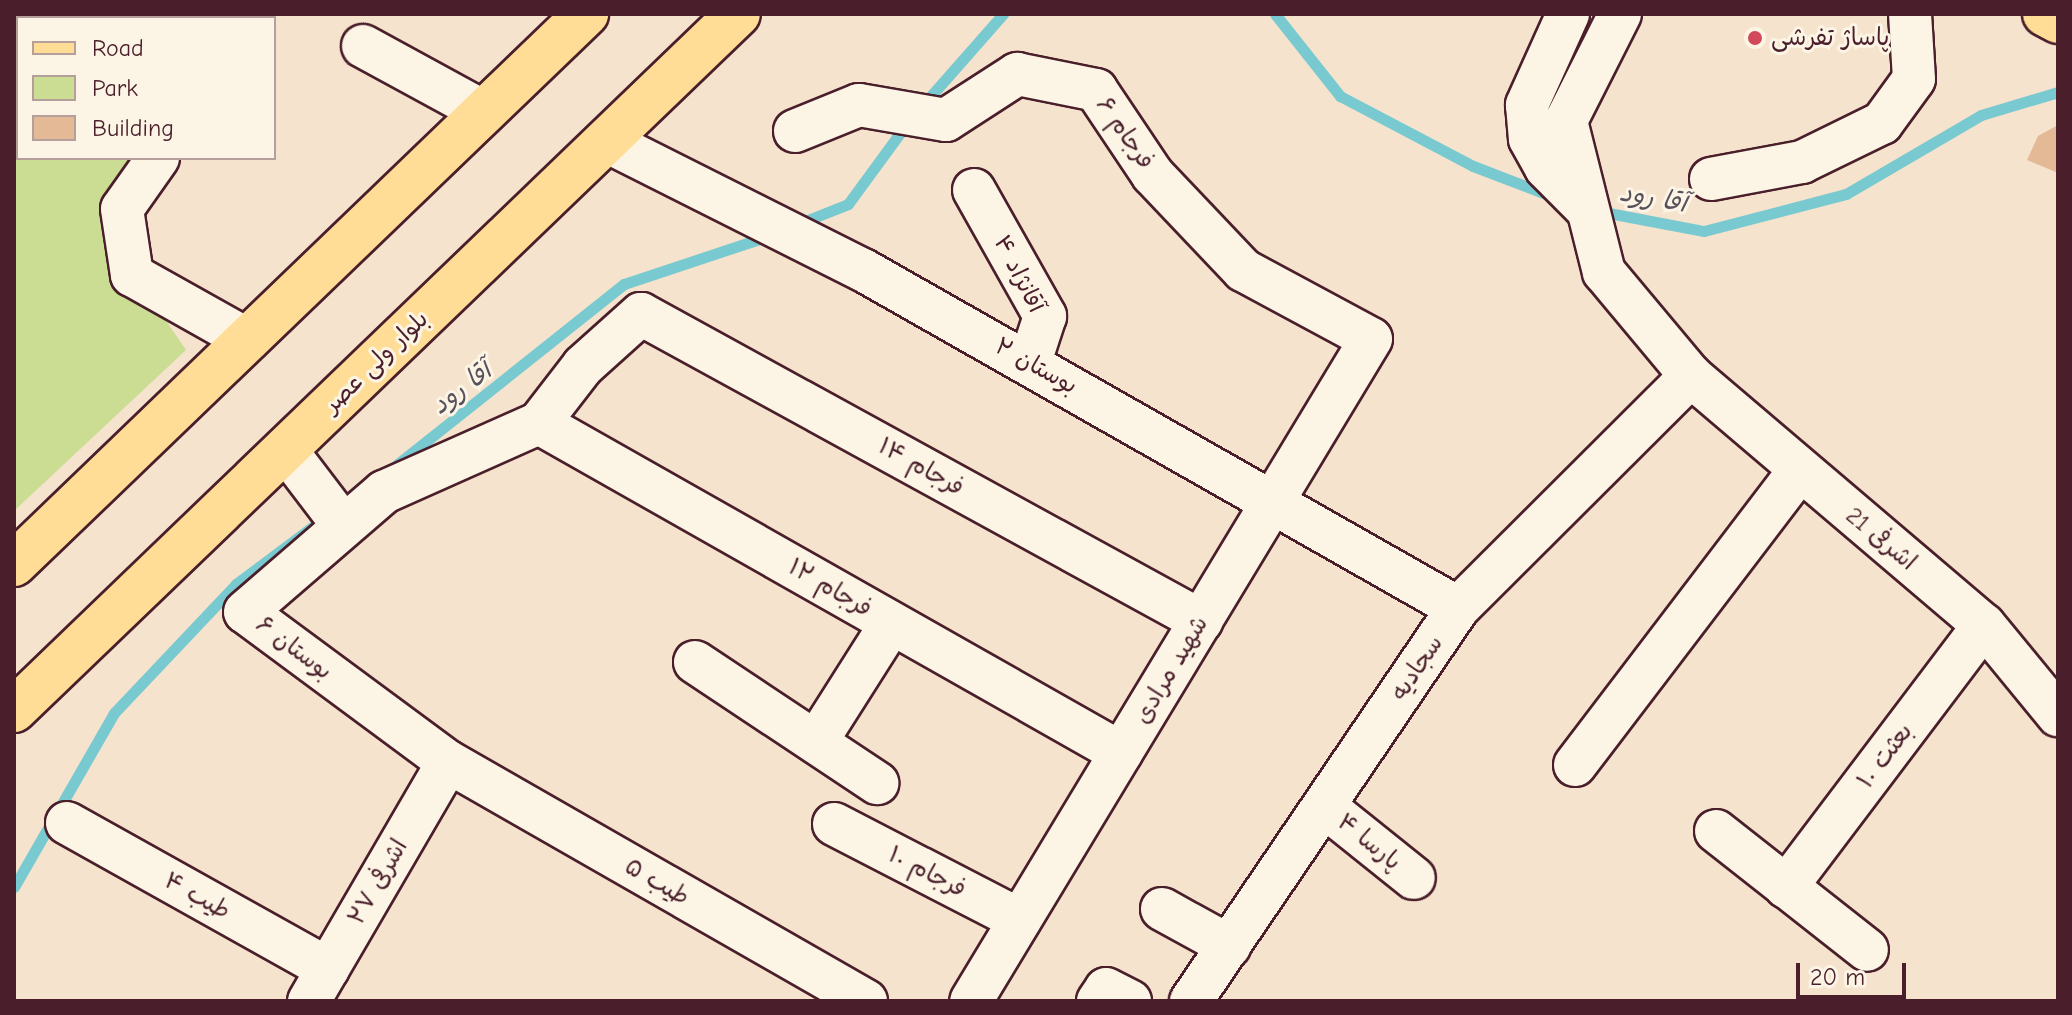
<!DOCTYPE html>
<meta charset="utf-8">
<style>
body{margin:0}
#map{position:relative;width:2072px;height:1015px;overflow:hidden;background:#f5e3cd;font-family:"Comic Neue","Playpen Sans Arabic",sans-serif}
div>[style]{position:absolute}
.green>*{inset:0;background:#cadd92}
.stream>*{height:11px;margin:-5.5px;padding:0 5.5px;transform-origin:5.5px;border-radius:5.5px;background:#79cad0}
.building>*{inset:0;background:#e4b995}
.roads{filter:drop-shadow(2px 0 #4a1f2b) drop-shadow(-2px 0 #4a1f2b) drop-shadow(0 2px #4a1f2b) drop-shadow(0 -2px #4a1f2b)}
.street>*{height:42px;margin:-21px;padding:0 21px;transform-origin:21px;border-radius:21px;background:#fcf5e5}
.primary>*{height:44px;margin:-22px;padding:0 22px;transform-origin:22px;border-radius:22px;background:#ffdd96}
.dots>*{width:22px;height:22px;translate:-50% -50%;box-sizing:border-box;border:4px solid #fcf5e5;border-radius:50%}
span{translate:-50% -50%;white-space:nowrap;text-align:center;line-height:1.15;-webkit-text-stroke:6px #fcf5e5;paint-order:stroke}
.poi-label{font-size:24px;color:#4a1f2b}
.left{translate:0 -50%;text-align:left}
.street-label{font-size:24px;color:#4a1f2b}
.water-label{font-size:26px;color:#58525d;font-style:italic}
.frame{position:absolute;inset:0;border:16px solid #4a1f2b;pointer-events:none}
.legend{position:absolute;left:16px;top:16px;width:260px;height:144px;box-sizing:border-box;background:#fcf5e5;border:2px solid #b59f9b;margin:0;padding:10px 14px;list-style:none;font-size:24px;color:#4a1f2b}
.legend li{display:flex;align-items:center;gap:16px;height:40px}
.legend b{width:40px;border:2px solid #b59f9b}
.scale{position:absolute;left:1796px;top:963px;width:110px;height:36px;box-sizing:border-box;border:4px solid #4a1f2b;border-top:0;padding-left:10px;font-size:24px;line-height:28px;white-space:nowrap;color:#4a1f2b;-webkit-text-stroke:6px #fcf5e5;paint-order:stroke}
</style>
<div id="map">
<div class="green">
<i style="clip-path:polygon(14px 14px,143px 18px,18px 18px,18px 158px,156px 158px,132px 271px,186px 350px,14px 511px)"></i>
</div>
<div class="stream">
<i style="left:1275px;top:14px;width:105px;rotate:51.6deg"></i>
<i style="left:1340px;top:96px;width:150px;rotate:27.8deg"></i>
<i style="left:1473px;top:166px;width:84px;rotate:21deg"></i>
<i style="left:922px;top:106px;width:123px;rotate:-48.6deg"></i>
<i style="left:1598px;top:211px;width:108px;rotate:10.7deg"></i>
<i style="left:1704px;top:231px;width:147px;rotate:-14.6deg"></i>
<i style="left:1846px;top:194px;width:156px;rotate:-30.3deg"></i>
<i style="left:1981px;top:115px;width:80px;rotate:-16.6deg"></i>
<i style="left:795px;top:225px;width:57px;rotate:-21.6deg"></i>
<i style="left:848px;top:204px;width:102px;rotate:-53.8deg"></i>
<i style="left:390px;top:470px;width:299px;rotate:-38.5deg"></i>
<i style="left:624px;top:284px;width:152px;rotate:-18.4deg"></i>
<i style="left:14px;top:887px;width:201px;rotate:-60.1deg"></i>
<i style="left:114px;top:713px;width:178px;rotate:-46.6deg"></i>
<i style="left:236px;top:584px;width:99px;rotate:-36.8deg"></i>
</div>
<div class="building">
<i style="clip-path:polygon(2058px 125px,2058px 173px,2027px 160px,2038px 136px)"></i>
</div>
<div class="roads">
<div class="street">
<i style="left:183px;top:14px;width:4px;rotate:90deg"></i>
<i style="left:1568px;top:14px;width:100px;rotate:114.3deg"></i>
<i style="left:1527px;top:105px;width:34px;rotate:85deg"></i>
<i style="left:1530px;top:139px;width:33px;rotate:61deg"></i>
<i style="left:1546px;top:168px;width:57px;rotate:45deg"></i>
<i style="left:1620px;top:14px;width:120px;rotate:116.8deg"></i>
<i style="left:1566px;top:121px;width:156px;rotate:75.9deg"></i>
<i style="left:1604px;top:272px;width:136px;rotate:50.1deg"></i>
<i style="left:1691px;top:376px;width:385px;rotate:40.4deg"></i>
<i style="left:1984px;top:625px;width:117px;rotate:50.6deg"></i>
<i style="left:363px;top:46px;width:138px;rotate:28.6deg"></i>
<i style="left:795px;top:131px;width:69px;rotate:-22.1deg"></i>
<i style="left:859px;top:105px;width:88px;rotate:9.8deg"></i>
<i style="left:946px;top:120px;width:85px;rotate:-32.9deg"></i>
<i style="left:1017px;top:74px;width:81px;rotate:11.4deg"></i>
<i style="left:1096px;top:90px;width:102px;rotate:56.2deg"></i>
<i style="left:1153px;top:175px;width:131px;rotate:46.5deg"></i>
<i style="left:1243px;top:270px;width:145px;rotate:28.3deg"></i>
<i style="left:1371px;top:339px;width:773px;rotate:121.14deg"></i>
<i style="left:606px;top:141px;width:288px;rotate:26.7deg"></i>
<i style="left:863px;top:270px;width:684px;rotate:29.6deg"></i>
<i style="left:158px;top:158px;width:62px;rotate:125.2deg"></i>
<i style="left:122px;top:209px;width:67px;rotate:81.4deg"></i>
<i style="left:132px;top:275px;width:133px;rotate:29.3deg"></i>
<i style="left:1711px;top:179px;width:93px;rotate:-10.6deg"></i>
<i style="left:1802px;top:162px;width:89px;rotate:-26deg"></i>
<i style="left:1882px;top:123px;width:54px;rotate:-54deg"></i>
<i style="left:1914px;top:79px;width:65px;rotate:-93.5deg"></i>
<i style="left:974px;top:190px;width:145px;rotate:60.6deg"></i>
<i style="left:1045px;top:316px;width:48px;rotate:108.1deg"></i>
<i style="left:539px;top:423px;width:669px;rotate:29.55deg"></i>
<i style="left:285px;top:449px;width:96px;rotate:52.7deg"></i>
<i style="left:695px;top:662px;width:219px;rotate:33.6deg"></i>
<i style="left:816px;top:742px;width:140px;rotate:-57.6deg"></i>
<i style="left:1575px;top:765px;width:370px;rotate:-52.7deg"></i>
<i style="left:1324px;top:806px;width:115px;rotate:38.7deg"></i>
<i style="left:67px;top:823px;width:299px;rotate:29.2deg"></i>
<i style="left:834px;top:824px;width:209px;rotate:27.3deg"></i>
<i style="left:1716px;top:831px;width:192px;rotate:38.2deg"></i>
<i style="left:1786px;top:887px;width:328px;rotate:-52.9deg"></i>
<i style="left:1162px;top:909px;width:77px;rotate:28.9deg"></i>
<i style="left:309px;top:1001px;width:276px;rotate:-59.8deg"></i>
<i style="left:866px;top:1001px;width:482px;rotate:-150.2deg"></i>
<i style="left:448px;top:762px;width:252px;rotate:-143.5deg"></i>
<i style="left:245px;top:612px;width:184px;rotate:-40.8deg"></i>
<i style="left:384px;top:492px;width:170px;rotate:-24deg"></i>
<i style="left:539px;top:423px;width:72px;rotate:-52.3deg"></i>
<i style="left:583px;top:366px;width:78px;rotate:-41.9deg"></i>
<i style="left:641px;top:314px;width:639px;rotate:28.73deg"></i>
<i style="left:1098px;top:1001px;width:14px;rotate:-56deg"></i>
<i style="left:1106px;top:989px;width:27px;rotate:27deg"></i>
<i style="left:1191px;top:1001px;width:475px;rotate:-55.8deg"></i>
<i style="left:1458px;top:608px;width:329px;rotate:-44.9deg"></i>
</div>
<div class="primary">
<i style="left:2045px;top:14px;width:15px;rotate:28deg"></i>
<i style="left:14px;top:564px;width:794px;rotate:-43.88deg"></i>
<i style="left:14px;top:710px;width:1004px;rotate:-43.87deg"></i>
</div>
</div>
<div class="dots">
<i style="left:1755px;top:38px;background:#d1495b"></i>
</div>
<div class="poi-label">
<span class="left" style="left:1771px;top:38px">پاساژ تفرشی</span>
</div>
<div class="street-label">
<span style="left:1125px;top:133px;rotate:55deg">فرجام ۶</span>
<span style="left:1019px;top:274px;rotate:63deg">آقانژاد ۴</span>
<span style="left:376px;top:362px;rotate:-44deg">بلوار ولی عصر</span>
<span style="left:1036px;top:366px;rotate:29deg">بوستان ۲</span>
<span style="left:921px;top:467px;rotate:29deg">فرجام ۱۴</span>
<span style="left:1881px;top:539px;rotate:40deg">اشرفی 21</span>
<span style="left:830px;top:588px;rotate:30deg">فرجام ۱۲</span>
<span style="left:294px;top:648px;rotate:37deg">بوستان ۶</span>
<span style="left:1417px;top:668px;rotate:-56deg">سجادیه</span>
<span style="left:1171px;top:670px;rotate:-59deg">شهید مرادی</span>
<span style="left:1885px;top:756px;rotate:-53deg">بعثت ۱۰</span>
<span style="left:1369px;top:842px;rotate:39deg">پارسا ۴</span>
<span style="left:927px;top:872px;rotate:27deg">فرجام ۱۰</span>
<span style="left:378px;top:882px;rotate:-60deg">اشرفی ۲۷</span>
<span style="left:657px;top:882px;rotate:30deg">طیب ۵</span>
<span style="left:197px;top:896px;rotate:29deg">طیب ۴</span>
</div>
<div class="water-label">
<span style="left:1653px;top:199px;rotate:10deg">آقا رود</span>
<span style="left:462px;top:389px;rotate:-37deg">آقا رود</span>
</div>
<div class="frame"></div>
<ul class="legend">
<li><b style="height:10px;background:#ffdd96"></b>Road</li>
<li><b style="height:22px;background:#cadd92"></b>Park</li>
<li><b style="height:22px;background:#e4b995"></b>Building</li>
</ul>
<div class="scale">20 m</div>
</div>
